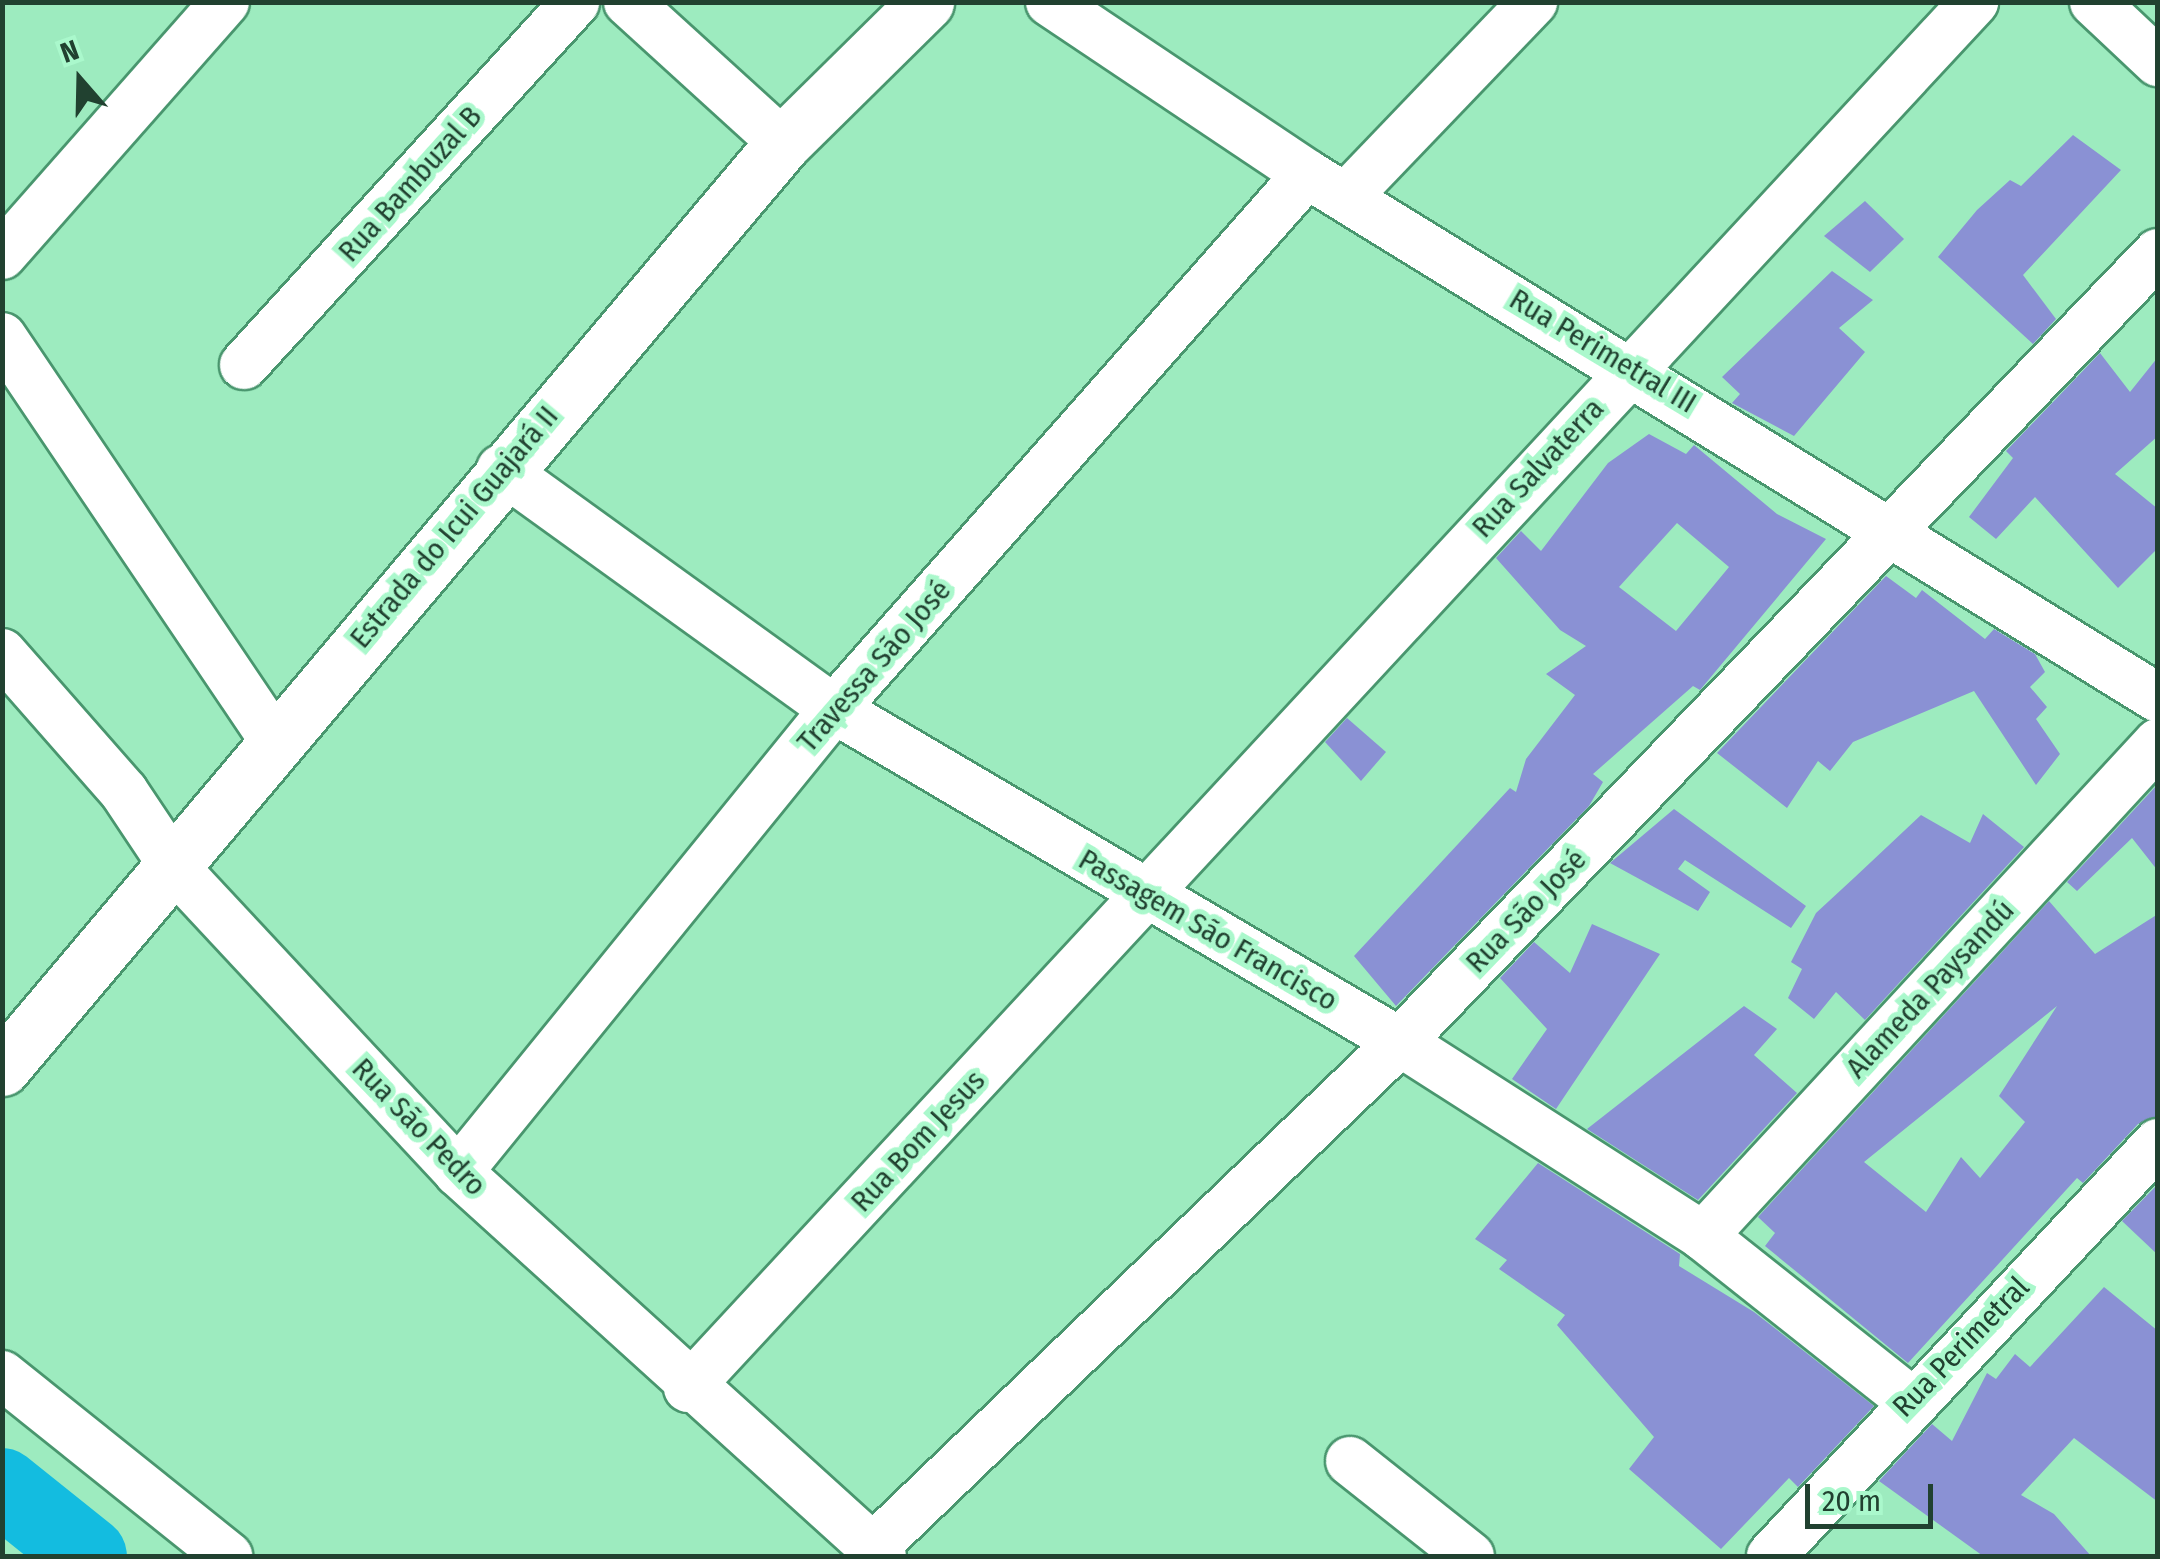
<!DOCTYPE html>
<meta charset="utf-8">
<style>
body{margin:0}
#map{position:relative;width:2160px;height:1559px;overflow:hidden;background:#9debbf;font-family:"Fira Sans Condensed",sans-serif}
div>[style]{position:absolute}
.river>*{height:78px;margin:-39px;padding:0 39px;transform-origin:39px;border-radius:39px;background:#13bce0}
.building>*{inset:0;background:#8a91d4}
.roads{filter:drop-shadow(2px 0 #49966e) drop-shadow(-2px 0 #49966e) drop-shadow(0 2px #49966e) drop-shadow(0 -2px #49966e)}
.street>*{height:48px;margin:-24px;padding:0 24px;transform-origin:24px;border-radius:24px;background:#fff}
.secondary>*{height:55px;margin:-27.5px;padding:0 27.5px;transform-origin:27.5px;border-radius:27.5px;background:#fff}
span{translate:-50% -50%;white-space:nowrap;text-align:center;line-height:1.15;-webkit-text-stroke:10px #aaf8cc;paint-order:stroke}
.street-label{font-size:30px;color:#214130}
.frame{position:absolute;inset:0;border:5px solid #214130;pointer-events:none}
.north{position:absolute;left:30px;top:30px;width:100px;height:100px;-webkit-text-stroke:8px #aaf8cc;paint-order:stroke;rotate:340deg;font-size:28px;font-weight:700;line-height:40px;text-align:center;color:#214130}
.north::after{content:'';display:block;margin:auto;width:35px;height:45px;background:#214130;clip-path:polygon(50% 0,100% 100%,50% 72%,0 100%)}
.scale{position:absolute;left:1805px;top:1484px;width:128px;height:45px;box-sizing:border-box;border:5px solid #214130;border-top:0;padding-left:12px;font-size:30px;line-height:35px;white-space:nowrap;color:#214130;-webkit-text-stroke:8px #aaf8cc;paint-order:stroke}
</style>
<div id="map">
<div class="river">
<i style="left:2px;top:1487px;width:110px;rotate:38.7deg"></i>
</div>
<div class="building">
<i style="clip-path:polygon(2073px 135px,2121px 170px,2023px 275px,2056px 319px,2033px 344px,1938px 257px,1977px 210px,2010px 180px,2021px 186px)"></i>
<i style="clip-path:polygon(1865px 201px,1904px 239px,1870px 272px,1824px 236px)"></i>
<i style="clip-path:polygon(1832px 271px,1873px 300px,1839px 328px,1865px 352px,1794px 436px,1732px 403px,1740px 394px,1722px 377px)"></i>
<i style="clip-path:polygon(2100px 353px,2130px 392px,2158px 357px,2158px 436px,2115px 474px,2158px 509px,2158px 548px,2118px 588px,2035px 497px,1996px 539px,1969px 517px,2013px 458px,2006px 451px)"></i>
<i style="clip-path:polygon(evenodd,1649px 434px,1686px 454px,1694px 445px,1777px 514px,1826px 539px,1700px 690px,1693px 686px,1593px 774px,1603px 782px,1589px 806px,1396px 1006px,1354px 956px,1510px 788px,1516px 792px,1526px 759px,1575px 695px,1546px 674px,1586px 646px,1560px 630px,1496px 558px,1521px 531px,1541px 551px,1608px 463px,1649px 434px,1677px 523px,1729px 567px,1676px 631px,1619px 587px,1677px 523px)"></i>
<i style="clip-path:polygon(1886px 576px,1916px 598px,1922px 590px,1985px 639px,1994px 629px,2035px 654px,2045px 672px,2030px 687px,2047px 707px,2036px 719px,2060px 754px,2036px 785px,1974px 691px,1853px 742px,1830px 771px,1818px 761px,1787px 808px,1717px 753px)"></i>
<i style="clip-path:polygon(1347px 718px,1386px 752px,1361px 781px,1325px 742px)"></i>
<i style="clip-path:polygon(2158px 784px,2158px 871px,2132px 838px,2077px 891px,2067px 882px)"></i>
<i style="clip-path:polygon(1674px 809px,1806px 906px,1791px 928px,1685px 860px,1678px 869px,1710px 892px,1698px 911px,1610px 863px)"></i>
<i style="clip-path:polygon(1983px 814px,2024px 847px,1865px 1020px,1836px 992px,1814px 1019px,1788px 998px,1802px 969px,1791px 962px,1816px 913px,1855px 877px,1921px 815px,1970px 843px)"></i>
<i style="clip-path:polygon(evenodd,2049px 901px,2095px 954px,2158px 914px,2158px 1116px,2138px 1124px,2083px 1183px,2077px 1178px,1908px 1363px,1765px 1246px,1775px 1233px,1758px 1217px,2049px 901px,2057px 1006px,1999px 1096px,2025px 1122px,1980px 1178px,1961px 1157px,1926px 1212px,1864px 1162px,2057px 1006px)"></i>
<i style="clip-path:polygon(1592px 924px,1660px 954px,1556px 1109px,1512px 1079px,1547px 1029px,1500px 978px,1534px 942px,1570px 973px)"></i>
<i style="clip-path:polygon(1744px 1006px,1777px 1029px,1754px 1055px,1797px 1093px,1698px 1200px,1587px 1129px)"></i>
<i style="clip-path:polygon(1538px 1163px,1680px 1254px,1679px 1266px,1754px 1312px,1874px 1406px,1798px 1487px,1789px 1478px,1721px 1549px,1629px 1469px,1654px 1437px,1557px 1325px,1565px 1315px,1499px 1269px,1507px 1260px,1475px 1239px)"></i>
<i style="clip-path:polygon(2158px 1184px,2158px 1255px,2122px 1221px)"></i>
<i style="clip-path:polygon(2104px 1287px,2158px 1331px,2158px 1502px,2074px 1438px,2021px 1495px,2054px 1514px,2091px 1556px,1983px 1556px,1879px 1481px,1932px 1424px,1952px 1441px,1987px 1373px,1996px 1379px,2015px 1354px,2030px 1367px)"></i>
</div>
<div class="roads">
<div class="street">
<i style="left:628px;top:2px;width:210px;rotate:42.3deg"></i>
<i style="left:1050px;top:2px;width:309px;rotate:33.8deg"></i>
<i style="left:1307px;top:174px;width:999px;rotate:31.62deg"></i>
<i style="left:2094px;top:2px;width:88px;rotate:43.2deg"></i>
<i style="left:1347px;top:196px;width:269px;rotate:-46.2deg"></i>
<i style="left:2px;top:255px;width:337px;rotate:-48.6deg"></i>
<i style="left:2px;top:337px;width:488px;rotate:56deg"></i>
<i style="left:244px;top:365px;width:491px;rotate:-47.6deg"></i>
<i style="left:501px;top:469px;width:410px;rotate:35.8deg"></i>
<i style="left:834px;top:709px;width:657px;rotate:30.47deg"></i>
<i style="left:1400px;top:1042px;width:360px;rotate:32.6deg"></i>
<i style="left:1703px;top:1236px;width:263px;rotate:38.4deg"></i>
<i style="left:2px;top:653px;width:185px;rotate:48.7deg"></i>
<i style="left:124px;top:792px;width:90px;rotate:56.3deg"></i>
<i style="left:174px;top:867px;width:417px;rotate:47deg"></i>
<i style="left:458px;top:1172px;width:572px;rotate:42.17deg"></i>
<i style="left:458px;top:1172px;width:596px;rotate:-50.92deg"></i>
<i style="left:834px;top:709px;width:714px;rotate:-48.52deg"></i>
<i style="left:1703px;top:1236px;width:671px;rotate:-47.3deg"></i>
<i style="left:2px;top:1375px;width:290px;rotate:38.7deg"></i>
<i style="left:688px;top:1388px;width:1891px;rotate:-47.14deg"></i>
<i style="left:1350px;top:1461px;width:153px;rotate:38.4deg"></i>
<i style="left:873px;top:1548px;width:731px;rotate:-43.84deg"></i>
<i style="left:1400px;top:1042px;width:1094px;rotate:-46.15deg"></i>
<i style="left:1771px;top:1556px;width:566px;rotate:-46.86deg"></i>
</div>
<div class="secondary">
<i style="left:2px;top:1068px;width:1211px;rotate:-49.82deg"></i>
<i style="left:783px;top:143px;width:201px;rotate:-44.6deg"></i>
</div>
</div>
<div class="street-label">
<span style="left:410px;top:184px;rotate:-48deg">Rua Bambuzal B</span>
<span style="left:1603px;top:351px;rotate:31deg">Rua Perimetral III</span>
<span style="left:1538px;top:468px;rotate:-47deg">Rua Salvaterra</span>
<span style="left:454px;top:527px;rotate:-50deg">Estrada do Icui Guajará II</span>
<span style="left:874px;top:666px;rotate:-49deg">Travessa São José</span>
<span style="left:1526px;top:911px;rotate:-46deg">Rua São José</span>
<span style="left:1208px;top:930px;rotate:30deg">Passagem São Francisco</span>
<span style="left:1930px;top:989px;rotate:-47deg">Alameda Paysandú</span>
<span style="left:419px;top:1127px;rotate:46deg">Rua São Pedro</span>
<span style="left:918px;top:1141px;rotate:-47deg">Rua Bom Jesus</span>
<span style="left:1961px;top:1347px;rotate:-46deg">Rua Perimetral</span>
</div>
<div class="frame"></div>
<div class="north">N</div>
<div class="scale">20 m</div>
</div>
